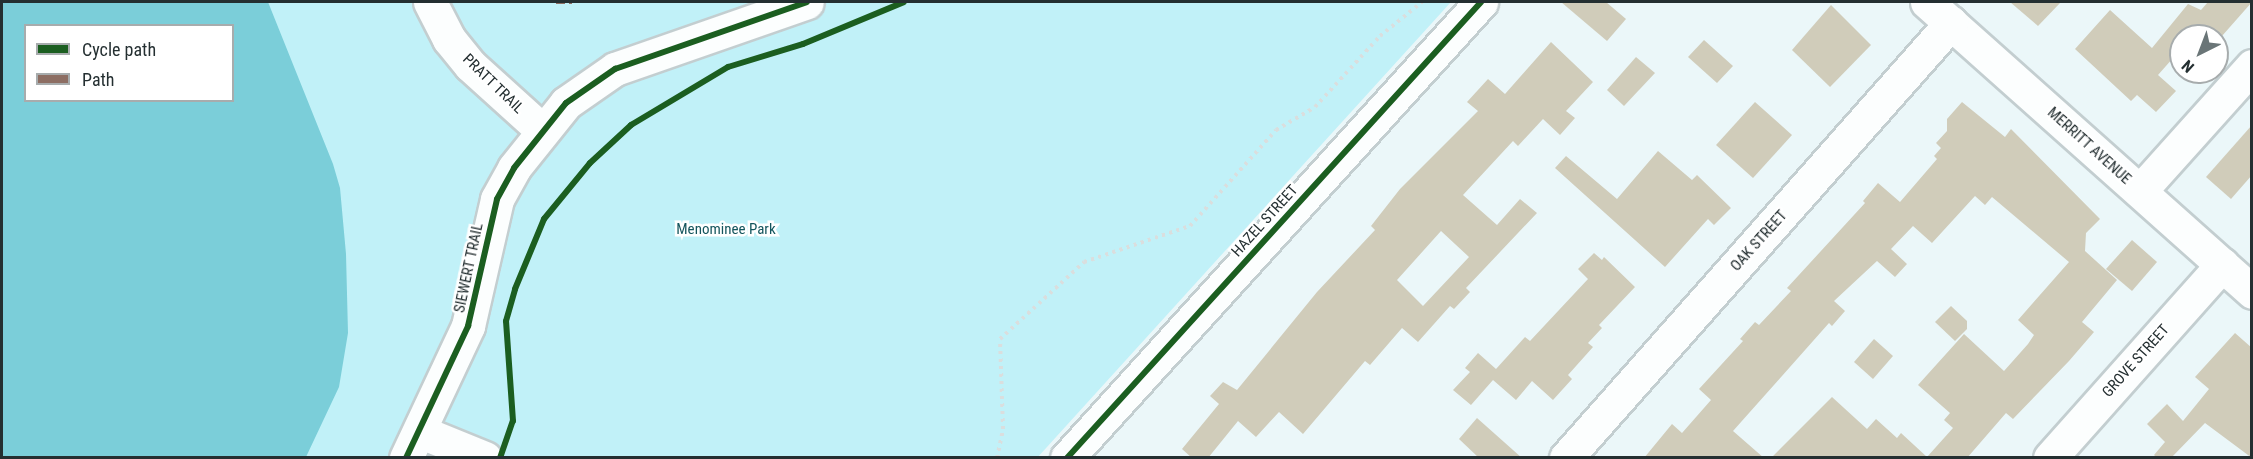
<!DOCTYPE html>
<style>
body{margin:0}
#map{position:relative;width:2253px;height:459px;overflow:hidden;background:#ebf7f9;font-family:"Roboto Condensed",sans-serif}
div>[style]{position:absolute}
.green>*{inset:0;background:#c1f1f8}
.water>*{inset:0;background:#7bced9}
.building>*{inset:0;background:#d0ccba}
.path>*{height:4px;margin-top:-2px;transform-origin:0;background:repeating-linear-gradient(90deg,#dadede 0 3px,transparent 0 7.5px)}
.roads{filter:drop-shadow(2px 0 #c3ced0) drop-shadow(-2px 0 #c3ced0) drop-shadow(0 2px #c3ced0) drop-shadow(0 -2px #c3ced0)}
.minor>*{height:33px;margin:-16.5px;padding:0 16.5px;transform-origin:16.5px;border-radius:16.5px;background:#fcfefe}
.quiet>*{height:4.5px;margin-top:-2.25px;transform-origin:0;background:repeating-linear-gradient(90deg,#8d6e63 0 9px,transparent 0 13.5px)}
.cycleway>*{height:6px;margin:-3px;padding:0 3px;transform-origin:3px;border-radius:3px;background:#1b5e20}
span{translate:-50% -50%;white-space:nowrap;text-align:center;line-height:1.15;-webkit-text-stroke:5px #fff;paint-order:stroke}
.street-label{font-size:15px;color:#242f31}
.park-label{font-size:15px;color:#14555d}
.frame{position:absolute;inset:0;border:3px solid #242f31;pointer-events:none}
.legend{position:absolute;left:24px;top:24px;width:210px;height:78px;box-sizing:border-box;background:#fff;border:2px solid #a7acad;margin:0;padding:8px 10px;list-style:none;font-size:18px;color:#242f31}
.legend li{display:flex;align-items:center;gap:12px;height:30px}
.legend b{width:30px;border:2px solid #a7acad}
.north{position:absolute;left:2169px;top:24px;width:60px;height:60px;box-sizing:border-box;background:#fff;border:2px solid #a7acad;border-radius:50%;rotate:222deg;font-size:16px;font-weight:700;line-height:24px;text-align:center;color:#242f31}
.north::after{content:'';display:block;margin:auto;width:21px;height:27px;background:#6a7577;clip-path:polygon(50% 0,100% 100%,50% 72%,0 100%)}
</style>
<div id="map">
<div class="green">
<i style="clip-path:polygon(evenodd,2px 2px,1451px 2px,1037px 458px,2px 457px,2px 2px,26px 26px,232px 26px,232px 100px,26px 100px,26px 26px)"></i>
</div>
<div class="water">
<i style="clip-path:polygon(evenodd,2px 2px,268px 2px,333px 164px,340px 188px,346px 254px,348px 333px,339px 387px,306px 457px,2px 457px,2px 2px,26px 26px,232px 26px,232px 100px,26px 100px,26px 26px)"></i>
</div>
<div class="building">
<i style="clip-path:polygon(1561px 2px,1606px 2px,1626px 19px,1607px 41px)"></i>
<i style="clip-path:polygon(2010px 2px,2061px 2px,2038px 26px)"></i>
<i style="clip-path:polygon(2208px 2px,2252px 2px,2222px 36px,2181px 36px,2181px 49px,2158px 75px,2176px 91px,2156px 112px,2137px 95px,2131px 101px,2075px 49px,2110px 10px,2152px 48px,2188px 4px,2201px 10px)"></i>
<i style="clip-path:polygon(1831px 5px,1871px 45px,1830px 87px,1792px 50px)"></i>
<i style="clip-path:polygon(1704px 40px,1733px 66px,1717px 83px,1688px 57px)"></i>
<i style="clip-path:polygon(evenodd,1551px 42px,1593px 82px,1566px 111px,1575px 118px,1560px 135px,1543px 119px,1518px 146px,1513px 141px,1463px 195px,1497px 225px,1520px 199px,1537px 213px,1466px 288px,1470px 292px,1454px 309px,1450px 306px,1418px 342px,1402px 328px,1370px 365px,1365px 361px,1303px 434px,1279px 412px,1256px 437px,1238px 421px,1208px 458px,1192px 458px,1182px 449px,1219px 404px,1210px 396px,1223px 382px,1237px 390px,1317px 292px,1375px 230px,1371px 226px,1400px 189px,1478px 111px,1467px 102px,1488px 79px,1505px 94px,1551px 42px,1441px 231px,1469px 257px,1423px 306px,1397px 280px,1441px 231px)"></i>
<i style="clip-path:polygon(1636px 57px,1655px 73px,1624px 106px,1607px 90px)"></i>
<i style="clip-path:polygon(1755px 102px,1792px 135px,1753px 178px,1716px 145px)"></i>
<i style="clip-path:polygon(1962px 102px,2005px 137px,2011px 129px,2100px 219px,2086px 233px,2085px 251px,2117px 280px,2082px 322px,2094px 332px,2069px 361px,2013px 419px,2006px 413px,1967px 458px,1771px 458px,1832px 397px,1867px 429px,1876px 419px,1897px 438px,1901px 433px,1927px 457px,1953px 428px,1944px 420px,1950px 413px,1918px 385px,1964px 334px,2004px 371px,2028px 344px,2034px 335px,2018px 320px,2069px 262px,1992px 197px,1985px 205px,1975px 196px,1932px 243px,1913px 226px,1891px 249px,1907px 264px,1895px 277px,1877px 261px,1834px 301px,1845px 311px,1832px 326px,1829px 323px,1733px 431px,1764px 458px,1644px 458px,1672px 424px,1682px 433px,1711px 400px,1699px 389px,1743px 341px,1740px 339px,1755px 322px,1759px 325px,1791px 291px,1787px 288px,1865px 203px,1863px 201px,1878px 183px,1900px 202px,1937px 159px,1934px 156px,1941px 148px,1936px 143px,1947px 131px,1947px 119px)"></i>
<i style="clip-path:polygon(2252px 125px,2252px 175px,2231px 199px,2206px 177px)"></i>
<i style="clip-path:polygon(1658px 151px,1692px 180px,1697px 175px,1731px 208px,1714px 225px,1708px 219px,1665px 267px,1555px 168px,1566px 156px,1617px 199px)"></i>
<i style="clip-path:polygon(2132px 240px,2157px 262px,2132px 291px,2106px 269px)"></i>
<i style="clip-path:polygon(1594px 253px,1602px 260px,1604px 257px,1635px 287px,1599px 325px,1602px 328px,1588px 343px,1593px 347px,1568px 375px,1572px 379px,1553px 400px,1532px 381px,1516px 400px,1493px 380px,1471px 405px,1453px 390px,1470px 372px,1465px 368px,1478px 353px,1496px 369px,1525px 337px,1530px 341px,1588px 279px,1578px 269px)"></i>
<i style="clip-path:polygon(1951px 306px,1967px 321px,1967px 329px,1955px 341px,1935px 322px)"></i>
<i style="clip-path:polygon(2235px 333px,2252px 348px,2252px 458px,2205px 423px,2171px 458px,2157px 458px,2154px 455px,2165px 442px,2147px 424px,2167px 404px,2183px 421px,2209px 389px,2195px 377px)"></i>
<i style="clip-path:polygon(1874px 339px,1893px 356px,1873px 379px,1854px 362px)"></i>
<i style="clip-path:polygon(1477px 418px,1522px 458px,1479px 458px,1459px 439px)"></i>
</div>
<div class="path">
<i style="left:997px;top:458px;width:30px;rotate:-78deg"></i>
<i style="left:1003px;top:429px;width:90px;rotate:-91.9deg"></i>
<i style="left:1000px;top:339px;width:114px;rotate:-42.5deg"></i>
<i style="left:1084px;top:262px;width:112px;rotate:-18.8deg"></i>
<i style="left:1190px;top:226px;width:129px;rotate:-48.1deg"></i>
<i style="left:1276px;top:130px;width:45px;rotate:-30.5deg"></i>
<i style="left:1315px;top:107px;width:96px;rotate:-47.5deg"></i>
<i style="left:1380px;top:36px;width:54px;rotate:-39deg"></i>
</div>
<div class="roads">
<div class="minor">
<i style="left:430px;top:2px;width:42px;rotate:62.8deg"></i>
<i style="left:449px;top:39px;width:33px;rotate:51deg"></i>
<i style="left:470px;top:65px;width:98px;rotate:42.1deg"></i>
<i style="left:1927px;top:2px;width:436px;rotate:41.7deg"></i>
<i style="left:2140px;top:191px;width:168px;rotate:-48.1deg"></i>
<i style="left:421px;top:432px;width:69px;rotate:22.1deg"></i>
<i style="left:406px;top:458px;width:146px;rotate:-64.8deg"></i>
<i style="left:468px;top:326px;width:130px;rotate:-77.1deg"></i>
<i style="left:497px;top:199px;width:35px;rotate:-61deg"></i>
<i style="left:514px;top:168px;width:83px;rotate:-51.3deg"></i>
<i style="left:566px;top:103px;width:60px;rotate:-34.8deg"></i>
<i style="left:615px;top:69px;width:203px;rotate:-19.2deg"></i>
<i style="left:1067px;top:458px;width:616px;rotate:-47.76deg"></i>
<i style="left:1566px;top:458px;width:581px;rotate:-48.49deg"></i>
<i style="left:2050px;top:458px;width:259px;rotate:-48.3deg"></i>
</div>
</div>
<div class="quiet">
<i style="left:556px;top:2px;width:16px"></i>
</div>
<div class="cycleway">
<i style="left:406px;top:458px;width:146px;rotate:-64.8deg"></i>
<i style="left:468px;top:326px;width:130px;rotate:-77.1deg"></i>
<i style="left:497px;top:199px;width:35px;rotate:-61deg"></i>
<i style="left:514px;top:168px;width:83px;rotate:-51.3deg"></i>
<i style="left:566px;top:103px;width:60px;rotate:-34.8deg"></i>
<i style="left:615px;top:69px;width:203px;rotate:-19.2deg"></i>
<i style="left:500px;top:458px;width:39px;rotate:-71deg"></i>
<i style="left:513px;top:421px;width:100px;rotate:-94deg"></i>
<i style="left:506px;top:321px;width:33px;rotate:-74deg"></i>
<i style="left:515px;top:289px;width:76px;rotate:-67.5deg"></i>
<i style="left:544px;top:219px;width:72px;rotate:-50.6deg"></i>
<i style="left:590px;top:163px;width:56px;rotate:-42.8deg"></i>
<i style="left:631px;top:125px;width:113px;rotate:-30.9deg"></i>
<i style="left:728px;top:67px;width:78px;rotate:-17deg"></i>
<i style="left:803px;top:44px;width:109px;rotate:-22.6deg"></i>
<i style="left:1067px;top:458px;width:616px;rotate:-47.76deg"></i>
</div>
<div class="street-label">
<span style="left:493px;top:84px;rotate:44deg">PRATT TRAIL</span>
<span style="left:2089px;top:146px;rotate:42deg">MERRITT AVENUE</span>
<span style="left:1265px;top:221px;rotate:-48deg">HAZEL STREET</span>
<span style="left:1759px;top:241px;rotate:-48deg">OAK STREET</span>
<span style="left:469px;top:268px;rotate:-78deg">SIEWERT TRAIL</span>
<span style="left:2136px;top:361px;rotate:-48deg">GROVE STREET</span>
</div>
<div class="park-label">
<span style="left:726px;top:230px">Menominee Park</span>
</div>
<div class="frame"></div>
<ul class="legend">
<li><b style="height:8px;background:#1b5e20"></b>Cycle path</li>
<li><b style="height:8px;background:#8d6e63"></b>Path</li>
</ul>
<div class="north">N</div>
</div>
